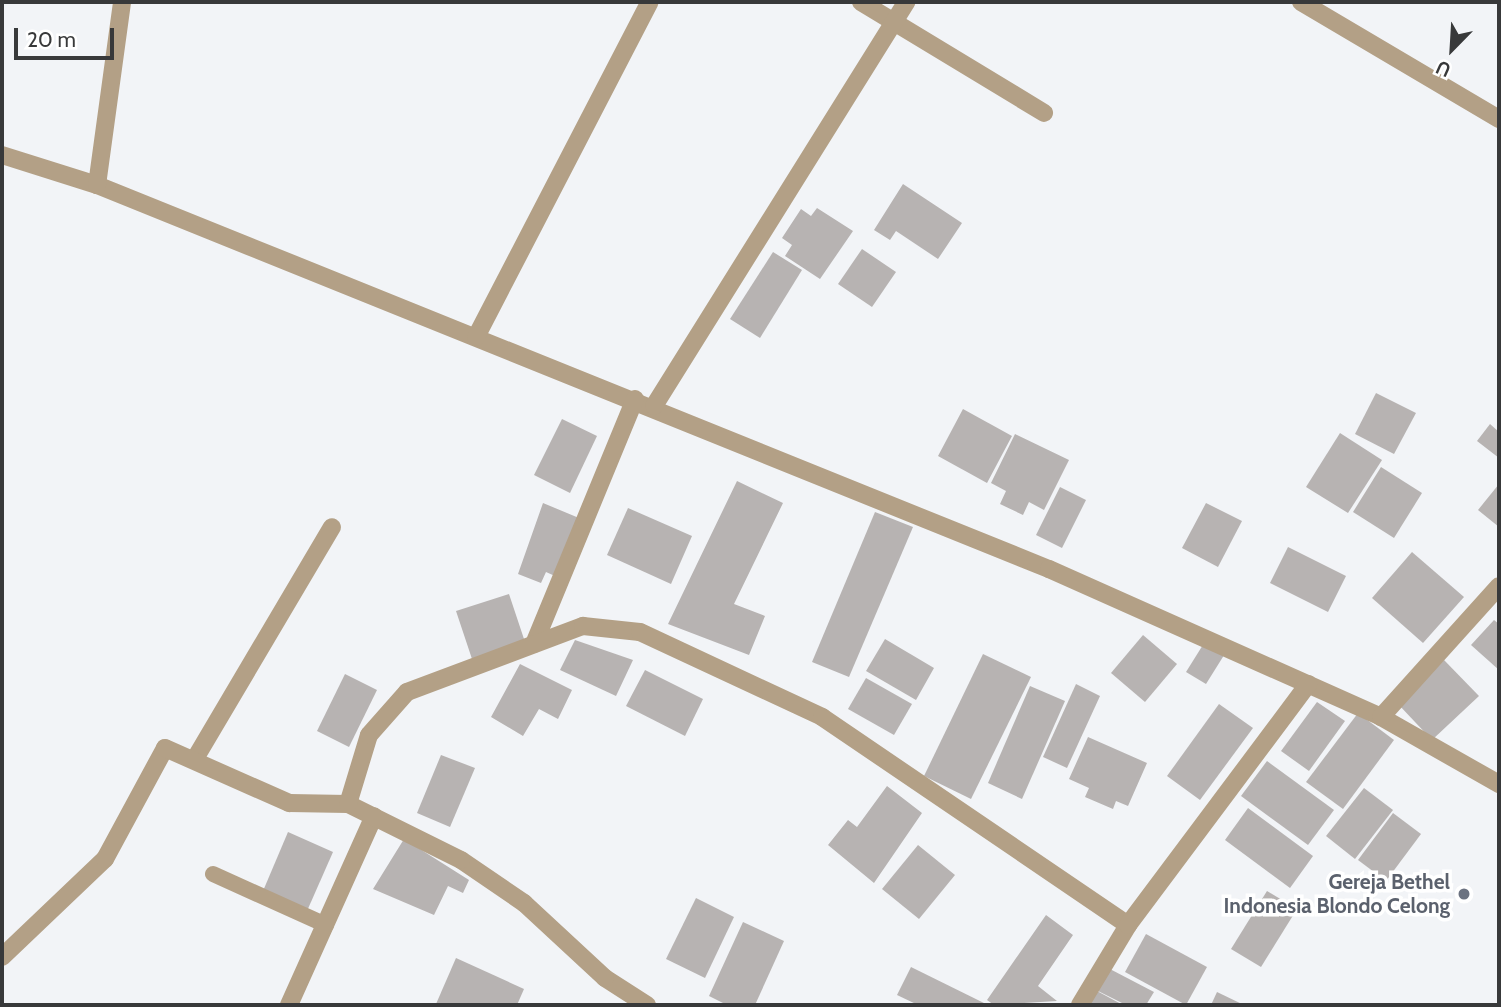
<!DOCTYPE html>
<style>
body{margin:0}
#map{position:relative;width:1501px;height:1007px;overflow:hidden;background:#f2f4f7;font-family:Cabin,sans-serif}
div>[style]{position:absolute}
.building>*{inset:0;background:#b7b3b2}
.lane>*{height:16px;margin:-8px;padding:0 8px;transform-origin:8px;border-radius:8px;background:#b3a086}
.street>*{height:18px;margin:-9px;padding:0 9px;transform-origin:9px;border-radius:9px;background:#b3a086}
.dots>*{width:19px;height:19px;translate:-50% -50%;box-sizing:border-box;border:4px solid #fff;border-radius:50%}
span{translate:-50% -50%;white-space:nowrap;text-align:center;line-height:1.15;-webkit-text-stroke:7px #fff;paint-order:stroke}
.worship-label{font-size:21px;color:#5b616d;font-weight:700}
.right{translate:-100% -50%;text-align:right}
.frame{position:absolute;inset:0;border:4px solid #38393a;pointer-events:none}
.north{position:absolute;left:1417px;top:14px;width:70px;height:70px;-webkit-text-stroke:5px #fff;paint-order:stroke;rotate:204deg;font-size:19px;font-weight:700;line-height:28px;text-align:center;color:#38393a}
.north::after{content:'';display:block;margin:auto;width:24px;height:32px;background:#38393a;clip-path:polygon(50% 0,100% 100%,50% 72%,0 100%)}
.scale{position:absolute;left:14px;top:28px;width:100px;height:32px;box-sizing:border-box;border:4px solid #38393a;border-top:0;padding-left:9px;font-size:21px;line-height:24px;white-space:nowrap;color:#38393a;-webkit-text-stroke:5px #fff;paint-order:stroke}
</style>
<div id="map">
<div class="building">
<i style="clip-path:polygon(903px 184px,962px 223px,938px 259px,896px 231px,890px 240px,874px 230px)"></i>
<i style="clip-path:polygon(817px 208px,853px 231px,820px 279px,785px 256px,792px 245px,782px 238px,801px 209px,811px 216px)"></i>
<i style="clip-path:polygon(862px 249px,896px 272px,872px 307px,838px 284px)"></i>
<i style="clip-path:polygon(773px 252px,802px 270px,760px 338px,730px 319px)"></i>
<i style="clip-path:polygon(1376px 393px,1416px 413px,1394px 454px,1355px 434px)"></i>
<i style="clip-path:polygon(963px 409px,1012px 436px,987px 483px,938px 456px)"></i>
<i style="clip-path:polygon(562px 419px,597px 436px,570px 493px,534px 475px)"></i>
<i style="clip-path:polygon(1490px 424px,1499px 432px,1499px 458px,1477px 441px)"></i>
<i style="clip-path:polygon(1340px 433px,1382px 460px,1348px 513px,1306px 487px)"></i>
<i style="clip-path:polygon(1015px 434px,1069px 460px,1044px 510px,1029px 502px,1023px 515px,1000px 504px,1006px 491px,991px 483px)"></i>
<i style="clip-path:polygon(1381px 467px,1422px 493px,1394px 538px,1353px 512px)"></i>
<i style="clip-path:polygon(737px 481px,783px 503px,734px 604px,765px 616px,749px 655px,668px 624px)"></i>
<i style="clip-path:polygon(1499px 484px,1499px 527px,1478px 510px)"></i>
<i style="clip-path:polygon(1060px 487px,1086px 500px,1062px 548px,1036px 535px)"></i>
<i style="clip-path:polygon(543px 503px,579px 518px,555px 576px,546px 572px,541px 583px,518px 574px)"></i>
<i style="clip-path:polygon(1206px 503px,1242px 521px,1218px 567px,1182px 548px)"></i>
<i style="clip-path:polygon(628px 508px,692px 536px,671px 584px,607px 555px)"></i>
<i style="clip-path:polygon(875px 512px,913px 527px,849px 677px,812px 662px)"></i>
<i style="clip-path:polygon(1288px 547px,1346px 576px,1328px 612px,1270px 583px)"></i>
<i style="clip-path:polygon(1412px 552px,1464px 597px,1423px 643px,1372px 598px)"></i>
<i style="clip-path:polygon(509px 594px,525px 642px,472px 659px,456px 611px)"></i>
<i style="clip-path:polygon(1494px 620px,1499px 624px,1499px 670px,1471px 645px)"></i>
<i style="clip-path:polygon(1143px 635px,1177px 664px,1145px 702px,1111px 673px)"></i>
<i style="clip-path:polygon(885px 639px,934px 668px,916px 700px,866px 671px)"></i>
<i style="clip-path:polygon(575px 640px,633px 660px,616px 696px,560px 670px)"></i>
<i style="clip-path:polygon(1206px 640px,1226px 652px,1206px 684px,1186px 672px)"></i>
<i style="clip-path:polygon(983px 654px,1031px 677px,971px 799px,924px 776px)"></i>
<i style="clip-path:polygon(1444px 660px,1479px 696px,1432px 740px,1398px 704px)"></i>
<i style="clip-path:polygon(520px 664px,572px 690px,558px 719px,539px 709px,523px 736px,491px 717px)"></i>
<i style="clip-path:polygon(645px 670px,703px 699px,685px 736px,626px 706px)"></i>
<i style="clip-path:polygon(345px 674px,377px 690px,349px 747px,317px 731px)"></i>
<i style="clip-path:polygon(866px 678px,912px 704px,894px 735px,848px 709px)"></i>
<i style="clip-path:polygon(1076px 684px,1100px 696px,1067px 768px,1043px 757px)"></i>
<i style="clip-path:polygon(1030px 686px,1065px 701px,1022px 799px,988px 783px)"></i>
<i style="clip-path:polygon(1317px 702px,1345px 721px,1309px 771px,1281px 751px)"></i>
<i style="clip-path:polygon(1219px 704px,1253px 728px,1200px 800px,1167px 776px)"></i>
<i style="clip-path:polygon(1358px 713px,1394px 740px,1343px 809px,1306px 782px)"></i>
<i style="clip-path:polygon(1088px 737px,1147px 763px,1128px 806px,1116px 801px,1113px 809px,1085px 797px,1089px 788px,1069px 779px)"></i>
<i style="clip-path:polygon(441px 755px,475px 768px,450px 827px,417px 813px)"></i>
<i style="clip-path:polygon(1267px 761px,1334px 810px,1308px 845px,1241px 796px)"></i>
<i style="clip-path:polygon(887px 786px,922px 813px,874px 883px,828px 845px,848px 820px,857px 827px)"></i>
<i style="clip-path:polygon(1364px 788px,1393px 810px,1355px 859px,1326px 836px)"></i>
<i style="clip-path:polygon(1248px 808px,1313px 856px,1290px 888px,1225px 840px)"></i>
<i style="clip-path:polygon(1393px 813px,1421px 834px,1386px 881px,1358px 860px)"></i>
<i style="clip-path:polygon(288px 832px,333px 852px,307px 911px,263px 891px)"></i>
<i style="clip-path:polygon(404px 839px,469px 880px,463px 893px,448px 886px,434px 915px,373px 889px)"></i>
<i style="clip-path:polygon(918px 845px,955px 875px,919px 919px,882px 889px)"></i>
<i style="clip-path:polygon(1267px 891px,1297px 909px,1261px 967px,1231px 949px)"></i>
<i style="clip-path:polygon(696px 898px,734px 917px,705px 978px,666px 959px)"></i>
<i style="clip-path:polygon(1046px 915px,1073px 935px,1038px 986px,1057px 1001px,994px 1005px,987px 1000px)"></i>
<i style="clip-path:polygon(743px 922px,784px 941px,755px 1005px,727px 1005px,709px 996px)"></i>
<i style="clip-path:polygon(1146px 934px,1207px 967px,1186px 1005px,1125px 972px)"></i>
<i style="clip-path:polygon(456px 958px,524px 989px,517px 1005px,436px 1004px)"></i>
<i style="clip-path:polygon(911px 967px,988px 1005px,918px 1005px,897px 995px)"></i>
<i style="clip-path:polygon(1108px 968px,1154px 992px,1146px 1005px,1126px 1005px,1096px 990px)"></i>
<i style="clip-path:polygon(1097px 991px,1123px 1005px,1090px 1005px)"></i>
<i style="clip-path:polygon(1217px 992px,1244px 1005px,1211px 1005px)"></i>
</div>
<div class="lane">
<i style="left:213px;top:874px;width:124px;rotate:24.3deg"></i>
</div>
<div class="street">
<i style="left:861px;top:2px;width:214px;rotate:31.2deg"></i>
<i style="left:1301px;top:2px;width:230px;rotate:30.6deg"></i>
<i style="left:2px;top:155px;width:100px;rotate:17.5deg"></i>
<i style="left:97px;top:185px;width:1027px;rotate:21.97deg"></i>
<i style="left:1049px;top:569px;width:363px;rotate:24deg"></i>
<i style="left:1381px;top:717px;width:136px;rotate:29.6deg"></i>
<i style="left:97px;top:185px;width:185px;rotate:-82.2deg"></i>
<i style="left:476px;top:337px;width:377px;rotate:-62.6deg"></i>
<i style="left:654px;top:406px;width:476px;rotate:-58deg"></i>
<i style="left:534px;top:644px;width:265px;rotate:-67.6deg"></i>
<i style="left:1381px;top:717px;width:176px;rotate:-48deg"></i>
<i style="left:196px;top:757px;width:267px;rotate:-59.4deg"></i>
<i style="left:2px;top:957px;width:142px;rotate:-43.6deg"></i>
<i style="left:105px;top:859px;width:126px;rotate:-61.6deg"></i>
<i style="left:165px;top:748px;width:136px;rotate:23.9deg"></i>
<i style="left:289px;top:803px;width:59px;rotate:1deg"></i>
<i style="left:289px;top:1005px;width:207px;rotate:-65.8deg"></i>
<i style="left:647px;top:1005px;width:50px;rotate:-147.3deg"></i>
<i style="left:605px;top:978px;width:110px;rotate:-137.2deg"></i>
<i style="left:524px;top:903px;width:76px;rotate:-145.7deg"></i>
<i style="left:461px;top:860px;width:126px;rotate:-153.6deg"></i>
<i style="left:348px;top:804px;width:72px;rotate:-73.1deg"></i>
<i style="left:369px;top:735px;width:57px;rotate:-48.5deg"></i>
<i style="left:407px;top:692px;width:188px;rotate:-20.6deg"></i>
<i style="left:583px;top:626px;width:57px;rotate:6deg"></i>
<i style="left:640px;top:632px;width:201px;rotate:25deg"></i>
<i style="left:822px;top:717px;width:370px;rotate:34.2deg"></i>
<i style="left:1080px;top:1005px;width:93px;rotate:-59deg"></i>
<i style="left:1128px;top:925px;width:301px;rotate:-53.2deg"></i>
</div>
<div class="dots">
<i style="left:1464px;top:894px;background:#6b7280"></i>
</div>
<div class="worship-label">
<span class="right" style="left:1450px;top:894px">Gereja Bethel<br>Indonesia Blondo Celong</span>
</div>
<div class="frame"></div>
<div class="north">U</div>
<div class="scale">20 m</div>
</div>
